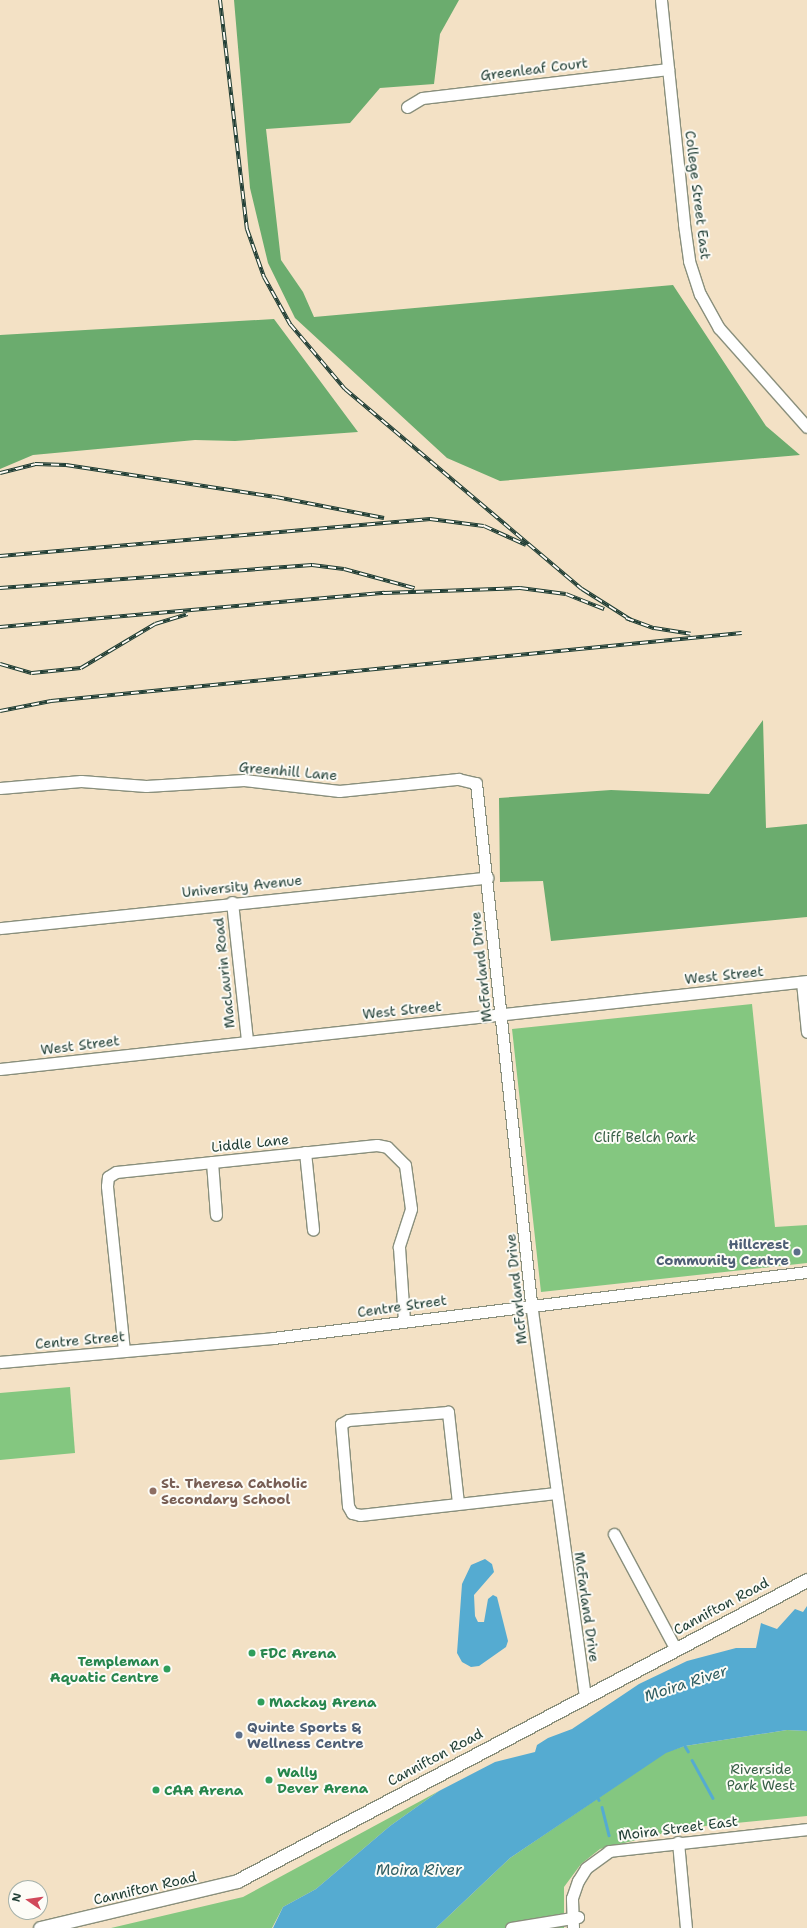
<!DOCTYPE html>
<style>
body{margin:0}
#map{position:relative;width:807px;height:1928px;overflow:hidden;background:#f3e1c5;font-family:"Shantell Sans",sans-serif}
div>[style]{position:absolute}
.green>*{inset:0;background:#84c780}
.forest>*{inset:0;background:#6bac6e}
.water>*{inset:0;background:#55abd1}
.stream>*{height:2.5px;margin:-1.25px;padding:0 1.25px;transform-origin:1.25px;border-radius:1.25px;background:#55abd1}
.roads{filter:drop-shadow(1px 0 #898f7c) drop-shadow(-1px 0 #898f7c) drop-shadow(0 1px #898f7c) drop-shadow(0 -1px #898f7c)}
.minor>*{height:11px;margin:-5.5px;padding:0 5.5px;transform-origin:5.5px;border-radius:5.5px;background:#fff}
.major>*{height:13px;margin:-6.5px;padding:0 6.5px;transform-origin:6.5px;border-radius:6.5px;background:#fff}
.rail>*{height:4px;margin-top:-2px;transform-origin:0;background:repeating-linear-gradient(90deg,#fdfcf7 0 8px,#1f3d34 0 16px);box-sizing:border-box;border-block:1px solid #1f3d34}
.dots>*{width:11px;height:11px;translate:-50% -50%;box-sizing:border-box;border:2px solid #fdfcf7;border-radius:50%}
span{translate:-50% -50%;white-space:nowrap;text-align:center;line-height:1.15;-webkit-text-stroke:4px #fdfcf7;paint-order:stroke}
.street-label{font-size:14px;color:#1f3d34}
.park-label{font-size:14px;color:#386047}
.service-label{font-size:14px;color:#4e5e75;font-weight:700}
.right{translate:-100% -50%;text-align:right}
.left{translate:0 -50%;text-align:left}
.education-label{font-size:14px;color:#785e54;font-weight:700}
.leisure-label{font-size:14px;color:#27864d;font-weight:700}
.water-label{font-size:15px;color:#2f5e63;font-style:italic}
.north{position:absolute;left:8px;top:1880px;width:40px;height:40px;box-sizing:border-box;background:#fdfcf7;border:1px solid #a4b0a9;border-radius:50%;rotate:283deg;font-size:11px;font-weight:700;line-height:16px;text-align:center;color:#1f3d34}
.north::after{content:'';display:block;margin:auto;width:14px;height:18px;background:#d1495b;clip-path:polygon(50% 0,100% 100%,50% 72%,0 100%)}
</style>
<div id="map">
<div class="green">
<i style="clip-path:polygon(752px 1004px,775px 1227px,807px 1225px,807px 1263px,541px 1292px,512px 1029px)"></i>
<i style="clip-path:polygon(70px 1387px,75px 1453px,0 1460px,0 1393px)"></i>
<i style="clip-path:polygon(787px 1730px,807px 1731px,807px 1816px,685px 1828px,600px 1849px,581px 1864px,564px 1887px,564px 1928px,436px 1928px,510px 1858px,666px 1752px,685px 1746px)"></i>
<i style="clip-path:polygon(439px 1791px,390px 1826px,316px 1889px,283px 1907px,272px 1928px,111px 1928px,243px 1897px)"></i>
</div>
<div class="forest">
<i style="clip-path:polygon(234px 0,459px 0,440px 34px,434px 84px,380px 88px,350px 123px,266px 129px,281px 260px,303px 292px,314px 317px,673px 285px,766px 426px,800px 455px,500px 481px,447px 458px,295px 318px,268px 263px,250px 188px)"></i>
<i style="clip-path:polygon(274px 319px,358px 432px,235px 441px,195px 440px,33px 455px,0 469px,0 335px)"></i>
<i style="clip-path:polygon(763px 720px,766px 828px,807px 824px,807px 917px,551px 941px,543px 881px,500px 882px,499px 798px,611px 790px,709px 794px)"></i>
</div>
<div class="water">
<i style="clip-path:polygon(485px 1559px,492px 1564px,494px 1572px,474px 1595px,475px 1616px,478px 1622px,484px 1622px,488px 1599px,493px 1595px,497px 1597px,508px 1641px,506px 1647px,479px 1666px,471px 1667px,462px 1662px,457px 1653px,462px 1584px,471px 1565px)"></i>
<i style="clip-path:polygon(807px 1606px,807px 1731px,787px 1730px,685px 1746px,666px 1753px,510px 1858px,436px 1928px,273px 1928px,283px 1907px,316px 1889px,390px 1826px,439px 1791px,495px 1762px,535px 1752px,537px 1745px,548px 1738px,572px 1729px,639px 1684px,687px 1661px,736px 1648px,756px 1648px,761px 1623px,777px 1629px,795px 1609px,803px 1612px)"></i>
</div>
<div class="stream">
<i style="left:685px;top:1746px;width:6px;rotate:59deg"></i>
<i style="left:692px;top:1760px;width:43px;rotate:61.1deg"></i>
<i style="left:598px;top:1798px;width:2px;rotate:63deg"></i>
<i style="left:602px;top:1807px;width:29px;rotate:76deg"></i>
</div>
<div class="roads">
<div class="minor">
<i style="left:661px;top:0;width:225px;rotate:84.1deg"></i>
<i style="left:684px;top:224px;width:37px;rotate:82deg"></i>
<i style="left:689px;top:261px;width:35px;rotate:72deg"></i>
<i style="left:700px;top:294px;width:39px;rotate:61deg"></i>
<i style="left:719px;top:328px;width:132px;rotate:48.4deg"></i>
<i style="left:407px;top:107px;width:17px;rotate:-31deg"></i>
<i style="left:422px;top:98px;width:248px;rotate:-6.7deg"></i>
<i style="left:0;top:788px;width:81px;rotate:-4.9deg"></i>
<i style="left:81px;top:781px;width:65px;rotate:4.4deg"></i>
<i style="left:146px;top:786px;width:98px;rotate:-3.5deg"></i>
<i style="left:244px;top:780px;width:96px;rotate:6.6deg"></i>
<i style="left:339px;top:791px;width:120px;rotate:-5.8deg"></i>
<i style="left:458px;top:779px;width:18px;rotate:13deg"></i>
<i style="left:476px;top:783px;width:523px;rotate:83.96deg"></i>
<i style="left:531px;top:1303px;width:396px;rotate:82.2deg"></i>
<i style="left:232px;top:902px;width:140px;rotate:83.8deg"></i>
<i style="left:0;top:928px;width:490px;rotate:-5.9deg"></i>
<i style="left:802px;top:982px;width:50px;rotate:84.3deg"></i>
<i style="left:0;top:1069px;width:812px;rotate:-6.22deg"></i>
<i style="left:305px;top:1152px;width:78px;rotate:84.1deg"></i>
<i style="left:212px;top:1162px;width:53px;rotate:85.7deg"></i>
<i style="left:124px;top:1351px;width:166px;rotate:-95.9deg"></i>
<i style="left:107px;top:1186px;width:9px;rotate:-84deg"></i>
<i style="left:108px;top:1177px;width:9px;rotate:-32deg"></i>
<i style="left:116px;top:1172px;width:262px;rotate:-5.9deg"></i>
<i style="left:377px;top:1145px;width:10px;rotate:11deg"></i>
<i style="left:387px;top:1147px;width:25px;rotate:45deg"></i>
<i style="left:405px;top:1165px;width:44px;rotate:82.2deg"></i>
<i style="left:411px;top:1209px;width:40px;rotate:108deg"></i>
<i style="left:399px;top:1247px;width:74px;rotate:86.1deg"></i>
<i style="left:0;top:1362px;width:274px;rotate:-5deg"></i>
<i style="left:273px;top:1338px;width:538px;rotate:-7.05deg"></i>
<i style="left:458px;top:1503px;width:92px;rotate:-96.3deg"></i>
<i style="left:448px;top:1412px;width:100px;rotate:175.4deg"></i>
<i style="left:348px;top:1420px;width:8px;rotate:150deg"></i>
<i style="left:341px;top:1424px;width:82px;rotate:85.1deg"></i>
<i style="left:348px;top:1506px;width:8px;rotate:60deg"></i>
<i style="left:352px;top:1513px;width:8px;rotate:14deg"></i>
<i style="left:360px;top:1515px;width:197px;rotate:-6.4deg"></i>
<i style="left:614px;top:1534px;width:129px;rotate:61.8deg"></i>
<i style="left:678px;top:1842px;width:86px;rotate:84.7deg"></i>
<i style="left:511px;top:1928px;width:68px;rotate:-9.3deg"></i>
<i style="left:573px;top:1928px;width:30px;rotate:-92deg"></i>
<i style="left:572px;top:1898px;width:18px;rotate:-71deg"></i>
<i style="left:578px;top:1881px;width:15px;rotate:-58deg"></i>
<i style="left:586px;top:1868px;width:29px;rotate:-36deg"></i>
<i style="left:609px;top:1851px;width:199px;rotate:-6.3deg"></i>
</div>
<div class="major">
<i style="left:40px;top:1928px;width:203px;rotate:-13.4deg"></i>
<i style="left:237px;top:1881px;width:645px;rotate:-27.84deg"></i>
</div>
</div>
<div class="rail">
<i style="left:220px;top:0;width:231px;rotate:83.3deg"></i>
<i style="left:247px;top:229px;width:51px;rotate:70.5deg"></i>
<i style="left:264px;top:277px;width:54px;rotate:61deg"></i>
<i style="left:290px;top:324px;width:85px;rotate:49.8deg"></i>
<i style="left:345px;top:389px;width:310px;rotate:40.2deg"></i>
<i style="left:582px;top:589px;width:58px;rotate:32.3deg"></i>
<i style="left:0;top:473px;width:36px;rotate:-14deg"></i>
<i style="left:35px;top:464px;width:31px;rotate:2deg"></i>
<i style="left:66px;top:465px;width:212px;rotate:8.7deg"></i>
<i style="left:276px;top:497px;width:110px;rotate:11deg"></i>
<i style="left:0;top:556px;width:432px;rotate:-4.9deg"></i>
<i style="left:430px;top:519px;width:54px;rotate:7.4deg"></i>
<i style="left:484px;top:526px;width:46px;rotate:24.3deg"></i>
<i style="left:0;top:588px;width:313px;rotate:-4.2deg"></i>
<i style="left:312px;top:565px;width:32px;rotate:7deg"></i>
<i style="left:344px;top:569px;width:73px;rotate:15.2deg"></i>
<i style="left:626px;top:618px;width:30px;rotate:20deg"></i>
<i style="left:654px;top:628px;width:37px;rotate:9deg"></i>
<i style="left:0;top:627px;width:386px;rotate:-5.1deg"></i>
<i style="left:384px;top:593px;width:136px;rotate:-2.1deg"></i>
<i style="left:520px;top:588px;width:46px;rotate:7.4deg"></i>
<i style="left:566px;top:594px;width:41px;rotate:21.5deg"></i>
<i style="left:0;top:664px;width:33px;rotate:16deg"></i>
<i style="left:32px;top:673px;width:49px;rotate:-5.8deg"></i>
<i style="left:81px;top:668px;width:86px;rotate:-30.7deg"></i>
<i style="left:155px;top:624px;width:34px;rotate:-17deg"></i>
<i style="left:0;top:711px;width:52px;rotate:-11.1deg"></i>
<i style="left:51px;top:701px;width:694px;rotate:-5.62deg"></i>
</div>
<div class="dots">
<i style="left:797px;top:1252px;background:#5c6f8a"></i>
<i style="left:153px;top:1491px;background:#8d6e63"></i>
<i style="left:252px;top:1653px;background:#2e9e5b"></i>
<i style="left:167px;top:1669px;background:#2e9e5b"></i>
<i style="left:261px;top:1702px;background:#2e9e5b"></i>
<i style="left:239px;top:1735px;background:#5c6f8a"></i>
<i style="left:269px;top:1780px;background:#2e9e5b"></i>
<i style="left:156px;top:1790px;background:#2e9e5b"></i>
</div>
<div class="street-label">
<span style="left:534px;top:69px;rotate:-7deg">Greenleaf Court</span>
<span style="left:698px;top:195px;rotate:83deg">College Street East</span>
<span style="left:288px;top:771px;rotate:5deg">Greenhill Lane</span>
<span style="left:242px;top:886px;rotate:-6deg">University Avenue</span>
<span style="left:481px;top:967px;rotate:-96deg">McFarland Drive</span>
<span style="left:224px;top:973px;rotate:-96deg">MacLaurin Road</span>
<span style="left:724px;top:975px;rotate:-6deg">West Street</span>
<span style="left:402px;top:1010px;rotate:-6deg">West Street</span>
<span style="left:80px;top:1045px;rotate:-7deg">West Street</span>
<span style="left:250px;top:1143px;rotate:-6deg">Liddle Lane</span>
<span style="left:516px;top:1289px;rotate:-96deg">McFarland Drive</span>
<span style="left:402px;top:1306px;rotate:-8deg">Centre Street</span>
<span style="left:80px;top:1340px;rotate:-5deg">Centre Street</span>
<span style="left:721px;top:1606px;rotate:-28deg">Cannifton Road</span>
<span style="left:587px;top:1607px;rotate:82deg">McFarland Drive</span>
<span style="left:435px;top:1757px;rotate:-28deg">Cannifton Road</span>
<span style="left:678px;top:1828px;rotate:-7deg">Moira Street East</span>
<span style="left:145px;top:1888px;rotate:-13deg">Cannifton Road</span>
</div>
<div class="park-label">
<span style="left:645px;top:1137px">Cliff Belch Park</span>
<span style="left:761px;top:1777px">Riverside<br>Park West</span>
</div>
<div class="service-label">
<span class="right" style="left:789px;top:1252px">Hillcrest<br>Community Centre</span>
<span class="left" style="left:247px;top:1735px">Quinte Sports &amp;<br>Wellness Centre</span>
</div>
<div class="education-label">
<span class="left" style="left:161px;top:1491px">St. Theresa Catholic<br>Secondary School</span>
</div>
<div class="leisure-label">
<span class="left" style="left:260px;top:1653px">FDC Arena</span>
<span class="right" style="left:159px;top:1669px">Templeman<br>Aquatic Centre</span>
<span class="left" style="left:269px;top:1702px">Mackay Arena</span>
<span class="left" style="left:277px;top:1780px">Wally<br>Dever Arena</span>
<span class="left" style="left:164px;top:1790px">CAA Arena</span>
</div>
<div class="water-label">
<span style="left:686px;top:1684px;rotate:-18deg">Moira River</span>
<span style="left:419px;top:1871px">Moira River</span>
</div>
<div class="north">N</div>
</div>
